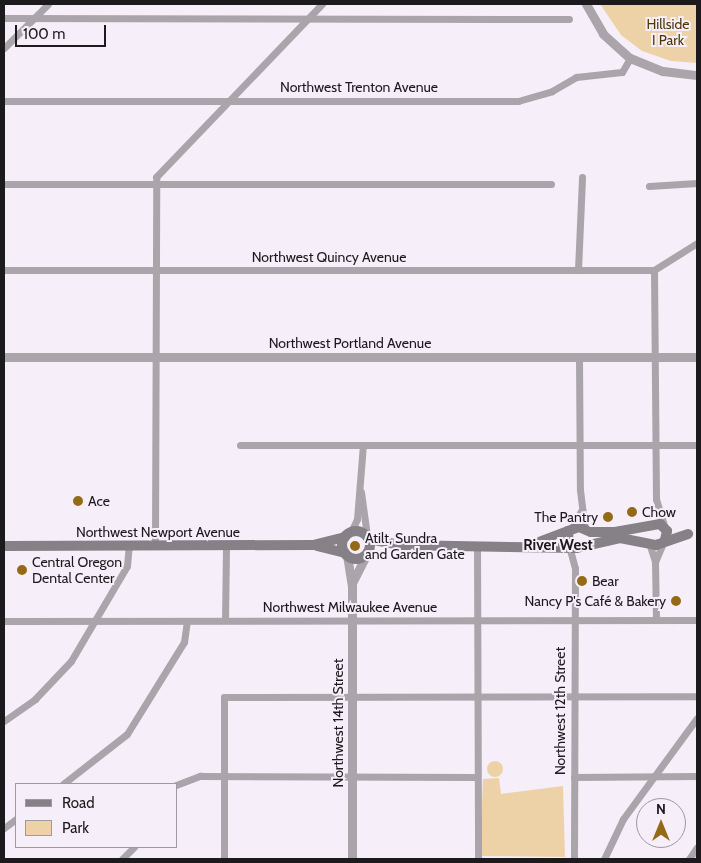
<!DOCTYPE html>
<meta charset="utf-8">
<style>
body{margin:0}
#map{position:relative;width:701px;height:863px;overflow:hidden;background:#f6eef9;font-family:Cabin,sans-serif}
div>[style]{position:absolute}
.green>*{inset:0;background:#eed2a7}
.round{border-radius:50%}
.minor>*{height:7px;margin:-3.5px;padding:0 3.5px;transform-origin:3.5px;border-radius:3.5px;background:#a9a5aa}
.tertiary>*{height:9px;margin:-4.5px;padding:0 4.5px;transform-origin:4.5px;border-radius:4.5px;background:#a9a5aa}
.secondary>*{height:10px;margin:-5px;padding:0 5px;transform-origin:5px;border-radius:5px;background:#858187}
.secondary>.ring{margin:-5px;padding:0;box-sizing:content-box;background:none;border:10px solid #858187;border-radius:50%}
.dots>*{width:14px;height:14px;translate:-50% -50%;box-sizing:border-box;border:2px solid #f6eef9;border-radius:50%}
span{translate:-50% -50%;white-space:nowrap;text-align:center;line-height:1.15;-webkit-text-stroke:4px #f6eef9;paint-order:stroke}
.park-label{font-size:14px;color:#4f3707}
.street-label{font-size:14px;color:#1c1a1d}
.poi-label{font-size:14px;color:#1c1a1d}
.left{translate:0 -50%;text-align:left}
.right{translate:-100% -50%;text-align:right}
.neighbourhood-label{font-size:15px;color:#1c1a1d;font-weight:700}
.frame{position:absolute;inset:0;border:5px solid #1c1a1d;pointer-events:none}
.legend{position:absolute;left:15px;top:783px;width:162px;height:65px;box-sizing:border-box;background:#f6eef9;border:1px solid #9f99a1;margin:0;padding:6px 9px;list-style:none;font-size:15px;color:#1c1a1d}
.legend li{display:flex;align-items:center;gap:10px;height:25px}
.legend b{width:25px;border:1px solid #9f99a1}
.north{position:absolute;left:636px;top:798px;width:50px;height:50px;box-sizing:border-box;background:#f6eef9;border:1px solid #9f99a1;border-radius:50%;rotate:0deg;font-size:14px;font-weight:700;line-height:20px;text-align:center;color:#1c1a1d}
.north::after{content:'';display:block;margin:auto;width:18px;height:22px;background:#956a16;clip-path:polygon(50% 0,100% 100%,50% 72%,0 100%)}
.scale{position:absolute;left:15px;top:25px;width:91px;height:22px;box-sizing:border-box;border:2px solid #1c1a1d;border-top:0;padding-left:6px;font-size:15px;line-height:18px;white-space:nowrap;color:#1c1a1d;-webkit-text-stroke:4px #f6eef9;paint-order:stroke}
</style>
<div id="map">
<div class="green">
<i style="clip-path:polygon(600px 4px,697px 4px,697px 63px,671px 61px,642px 51px,621px 35px)"></i>
<i class="round" style="left:487px;top:761px;width:16px;height:16px"></i>
<i style="clip-path:polygon(499px 778px,501px 794px,563px 786px,565px 857px,480px 856px,483px 779px)"></i>
</div>
<div class="minor">
<i style="left:4px;top:18px;width:565px;rotate:0.1deg"></i>
<i style="left:4px;top:48px;width:62px;rotate:-45deg"></i>
<i style="left:4px;top:101px;width:514px"></i>
<i style="left:518px;top:101px;width:35px;rotate:-16deg"></i>
<i style="left:552px;top:91px;width:28px;rotate:-30deg"></i>
<i style="left:576px;top:77px;width:46px;rotate:-6.2deg"></i>
<i style="left:622px;top:72px;width:16px;rotate:-60deg"></i>
<i style="left:4px;top:184px;width:547px"></i>
<i style="left:649px;top:186px;width:48px;rotate:-3.6deg"></i>
<i style="left:4px;top:270px;width:650px"></i>
<i style="left:654px;top:270px;width:51px;rotate:-32.1deg"></i>
<i style="left:578px;top:270px;width:93px;rotate:-87.5deg"></i>
<i style="left:654px;top:270px;width:229px;rotate:89.5deg"></i>
<i style="left:656px;top:499px;width:27px;rotate:73deg"></i>
<i style="left:579px;top:357px;width:133px;rotate:89.6deg"></i>
<i style="left:580px;top:490px;width:40px;rotate:82.9deg"></i>
<i style="left:240px;top:445px;width:457px"></i>
<i style="left:361px;top:492px;width:44px;rotate:82.2deg"></i>
<i style="left:572px;top:528px;width:19px;rotate:-62deg"></i>
<i style="left:351px;top:532px;width:14px;rotate:-65deg"></i>
<i style="left:357px;top:519px;width:74px;rotate:-85.4deg"></i>
<i style="left:649px;top:543px;width:20px;rotate:72deg"></i>
<i style="left:655px;top:562px;width:21px;rotate:-67deg"></i>
<i style="left:155px;top:545px;width:368px;rotate:-89.8deg"></i>
<i style="left:156px;top:177px;width:240px;rotate:-46.2deg"></i>
<i style="left:477px;top:545px;width:314px;rotate:89.8deg"></i>
<i style="left:569px;top:546px;width:23px;rotate:75deg"></i>
<i style="left:575px;top:568px;width:291px;rotate:90.2deg"></i>
<i style="left:655px;top:562px;width:58px;rotate:89deg"></i>
<i style="left:225px;top:620px;width:75px;rotate:-89.2deg"></i>
<i style="left:4px;top:621px;width:693px;rotate:-0.08deg"></i>
<i style="left:4px;top:721px;width:38px;rotate:-35deg"></i>
<i style="left:35px;top:699px;width:52px;rotate:-46.5deg"></i>
<i style="left:71px;top:661px;width:110px;rotate:-59.5deg"></i>
<i style="left:127px;top:566px;width:21px;rotate:-85deg"></i>
<i style="left:574px;top:777px;width:123px;rotate:-0.5deg"></i>
<i style="left:63px;top:784px;width:81px;rotate:-38deg"></i>
<i style="left:127px;top:734px;width:108px;rotate:-58.2deg"></i>
<i style="left:184px;top:642px;width:21px;rotate:-82deg"></i>
<i style="left:176px;top:785px;width:26px;rotate:-21deg"></i>
<i style="left:200px;top:776px;width:277px;rotate:0.2deg"></i>
<i style="left:4px;top:828px;width:15px;rotate:-37deg"></i>
<i style="left:122px;top:859px;width:17px;rotate:-45deg"></i>
<i style="left:224px;top:859px;width:162px;rotate:-90deg"></i>
<i style="left:224px;top:697px;width:473px;rotate:-0.1deg"></i>
<i style="left:604px;top:859px;width:44px;rotate:-64.6deg"></i>
<i style="left:623px;top:819px;width:125px;rotate:-53.8deg"></i>
<i style="left:689px;top:859px;width:14px;rotate:-56deg"></i>
</div>
<div class="tertiary">
<i style="left:586px;top:4px;width:34px;rotate:60deg"></i>
<i style="left:603px;top:34px;width:36px;rotate:42deg"></i>
<i style="left:630px;top:58px;width:35px;rotate:22deg"></i>
<i style="left:663px;top:71px;width:34px;rotate:7deg"></i>
<i style="left:4px;top:357px;width:693px"></i>
<i style="left:347px;top:555px;width:31px;rotate:81deg"></i>
<i style="left:352px;top:586px;width:273px;rotate:90deg"></i>
<i style="left:352px;top:583px;width:30px;rotate:-63deg"></i>
</div>
<div class="secondary">
<i class="ring" style="left:342px;top:531px;width:18px;height:18px"></i>
<i style="left:369px;top:539px;width:31px;rotate:11deg"></i>
<i style="left:399px;top:545px;width:177px;rotate:1deg"></i>
<i style="left:576px;top:548px;width:45px;rotate:-12.8deg"></i>
<i style="left:620px;top:538px;width:37px;rotate:11deg"></i>
<i style="left:656px;top:545px;width:34px;rotate:-19deg"></i>
<i style="left:534px;top:544px;width:36px;rotate:-21deg"></i>
<i style="left:4px;top:546px;width:309px;rotate:-0.2deg"></i>
<i style="left:313px;top:545px;width:33px;rotate:-14deg"></i>
<i style="left:317px;top:546px;width:29px;rotate:14deg"></i>
<i style="left:569px;top:546px;width:15px;rotate:-94deg"></i>
<i style="left:568px;top:531px;width:12px;rotate:-20deg"></i>
<i style="left:579px;top:527px;width:13px;rotate:23deg"></i>
<i style="left:591px;top:532px;width:24px"></i>
<i style="left:615px;top:532px;width:46px;rotate:-10.1deg"></i>
<i style="left:660px;top:524px;width:10px;rotate:45deg"></i>
<i style="left:667px;top:531px;width:9px;rotate:103deg"></i>
</div>
<div class="dots">
<i style="left:78px;top:501px;background:#956a16"></i>
<i style="left:632px;top:512px;background:#956a16"></i>
<i style="left:608px;top:517px;background:#956a16"></i>
<i style="left:355px;top:546px;background:#956a16"></i>
<i style="left:22px;top:570px;background:#956a16"></i>
<i style="left:582px;top:581px;background:#956a16"></i>
<i style="left:676px;top:601px;background:#956a16"></i>
</div>
<div class="park-label">
<span style="left:668px;top:32px">Hillside<br>I Park</span>
</div>
<div class="street-label">
<span style="left:359px;top:87px">Northwest Trenton Avenue</span>
<span style="left:329px;top:257px">Northwest Quincy Avenue</span>
<span style="left:350px;top:343px">Northwest Portland Avenue</span>
<span style="left:158px;top:532px">Northwest Newport Avenue</span>
<span style="left:350px;top:607px">Northwest Milwaukee Avenue</span>
<span style="left:560px;top:711px;rotate:-90deg">Northwest 12th Street</span>
<span style="left:338px;top:723px;rotate:-90deg">Northwest 14th Street</span>
</div>
<div class="poi-label">
<span class="left" style="left:88px;top:501px">Ace</span>
<span class="left" style="left:642px;top:512px">Chow</span>
<span class="right" style="left:598px;top:517px">The Pantry</span>
<span class="left" style="left:365px;top:546px">Atilt, Sundra<br>and Garden Gate</span>
<span class="left" style="left:32px;top:570px">Central Oregon<br>Dental Center</span>
<span class="left" style="left:592px;top:581px">Bear</span>
<span class="right" style="left:666px;top:601px">Nancy P's Café &amp; Bakery</span>
</div>
<div class="neighbourhood-label">
<span style="left:558px;top:546px">River West</span>
</div>
<div class="frame"></div>
<ul class="legend">
<li><b style="height:6px;background:#858187"></b>Road</li>
<li><b style="height:14px;background:#eed2a7"></b>Park</li>
</ul>
<div class="north">N</div>
<div class="scale">100 m</div>
</div>
